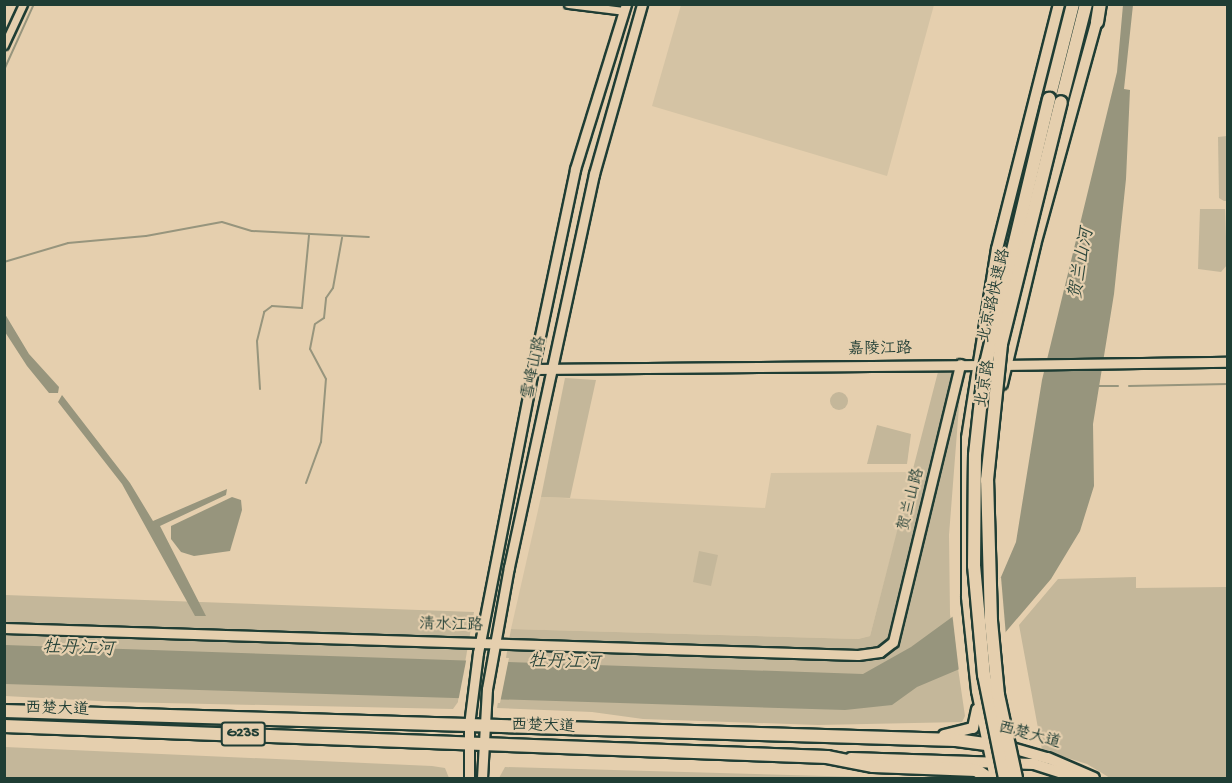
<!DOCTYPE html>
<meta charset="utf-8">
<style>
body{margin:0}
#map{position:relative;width:1232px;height:783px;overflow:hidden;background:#e5cfae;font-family:"Gochi Hand","LXGW WenKai TC",sans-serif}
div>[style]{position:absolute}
.built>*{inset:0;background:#d4c3a4}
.green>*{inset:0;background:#c4b79a}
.round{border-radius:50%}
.water>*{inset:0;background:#97957d}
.pier>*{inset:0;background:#e5cfae}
.stream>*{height:2px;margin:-1px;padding:0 1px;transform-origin:1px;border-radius:1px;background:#97957d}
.roads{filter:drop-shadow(2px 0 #1f3d34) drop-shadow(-2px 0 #1f3d34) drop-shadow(0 2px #1f3d34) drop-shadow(0 -2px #1f3d34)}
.street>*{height:7px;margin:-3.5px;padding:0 3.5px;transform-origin:3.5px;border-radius:3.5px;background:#e5cfae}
.secondary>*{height:9px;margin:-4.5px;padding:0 4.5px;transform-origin:4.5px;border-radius:4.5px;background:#e5cfae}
.primary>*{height:10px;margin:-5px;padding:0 5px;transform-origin:5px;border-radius:5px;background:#e5cfae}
.highway>*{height:12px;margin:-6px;padding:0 6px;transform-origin:6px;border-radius:6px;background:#e5cfae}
.bridges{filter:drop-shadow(2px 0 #1f3d34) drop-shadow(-2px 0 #1f3d34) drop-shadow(0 2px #1f3d34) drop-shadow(0 -2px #1f3d34)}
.highway-bridge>*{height:12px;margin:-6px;padding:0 6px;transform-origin:6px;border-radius:6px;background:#e5cfae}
span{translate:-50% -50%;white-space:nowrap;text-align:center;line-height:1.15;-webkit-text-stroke:4.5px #e5cfae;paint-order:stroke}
.shield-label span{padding:2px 4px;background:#e5cfae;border:2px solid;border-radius:4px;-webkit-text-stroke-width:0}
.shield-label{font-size:15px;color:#1f3d34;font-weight:700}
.street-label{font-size:16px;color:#1f3d34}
.water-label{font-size:18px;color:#2b463b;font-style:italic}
.frame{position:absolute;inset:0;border:6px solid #1f3d34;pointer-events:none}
</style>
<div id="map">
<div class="built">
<i style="clip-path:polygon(681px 5px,934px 5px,887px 176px,652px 106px)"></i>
<i style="clip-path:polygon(913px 472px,870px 636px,858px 639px,511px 629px,541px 497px,765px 508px,771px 473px)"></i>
</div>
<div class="green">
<i style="clip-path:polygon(1227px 136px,1227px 201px,1224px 201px,1219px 198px,1218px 137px)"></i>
<i style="clip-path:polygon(1200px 209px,1225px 209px,1227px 265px,1221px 272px,1198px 269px)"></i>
<i style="clip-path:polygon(939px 368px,953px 368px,961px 381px,949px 535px,950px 614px,965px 716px,962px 722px,818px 725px,643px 719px,592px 712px,497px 708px,511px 629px,858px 639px,870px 636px)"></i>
<i style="clip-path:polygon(565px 378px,596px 380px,570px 498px,541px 497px)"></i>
<i class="round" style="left:830px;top:392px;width:18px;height:18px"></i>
<i style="clip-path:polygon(877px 425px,911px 434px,907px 464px,867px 464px)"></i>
<i style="clip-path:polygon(699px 551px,718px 555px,711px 586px,693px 582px)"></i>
<i style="clip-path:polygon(1136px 577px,1136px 588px,1227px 587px,1227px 778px,1110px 778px,1087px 764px,1042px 750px,1019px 625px,1058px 579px)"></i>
<i style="clip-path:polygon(5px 595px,474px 612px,458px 702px,453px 709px,117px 702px,5px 696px)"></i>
<i style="clip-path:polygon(5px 747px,432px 766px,445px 768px,449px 778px,5px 778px)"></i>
<i style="clip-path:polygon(505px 767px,864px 777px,868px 778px,499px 778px)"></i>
</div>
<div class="water">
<i style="clip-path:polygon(1123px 5px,1133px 5px,1124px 89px,1130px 90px,1126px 179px,1114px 294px,1093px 424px,1094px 486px,1080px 531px,1051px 579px,1004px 634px,962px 668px,917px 687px,892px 705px,845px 710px,5px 684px,5px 645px,863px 674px,911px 647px,981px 596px,1001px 577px,1016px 542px,1042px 380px,1117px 72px)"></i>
<i style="clip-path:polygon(5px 314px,29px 354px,59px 387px,58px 393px,49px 393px,27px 366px,5px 332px)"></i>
<i style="clip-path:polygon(62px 395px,130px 483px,153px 521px,227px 489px,226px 495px,160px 526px,206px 616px,195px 616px,190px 607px,122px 484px,58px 402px)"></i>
<i style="clip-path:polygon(232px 497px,241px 500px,242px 510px,230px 551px,194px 556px,181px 552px,171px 539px,171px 526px)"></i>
</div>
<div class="pier">
<i style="clip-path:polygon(1001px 577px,1006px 636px,959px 672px,952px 612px)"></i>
<i style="clip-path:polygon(467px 656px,509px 658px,500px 703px,458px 702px)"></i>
</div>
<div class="stream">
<i style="left:4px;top:70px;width:72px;rotate:-65.6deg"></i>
<i style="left:4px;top:262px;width:67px;rotate:-16.5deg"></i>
<i style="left:68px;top:243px;width:78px;rotate:-5.1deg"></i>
<i style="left:146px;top:236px;width:77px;rotate:-10.4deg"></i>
<i style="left:222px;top:222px;width:31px;rotate:17deg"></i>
<i style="left:252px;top:231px;width:117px;rotate:2.9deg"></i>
<i style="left:1097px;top:386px;width:21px"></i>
<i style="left:1129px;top:386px;width:99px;rotate:-1.2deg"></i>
<i style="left:260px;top:389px;width:48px;rotate:-93.6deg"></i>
<i style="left:257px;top:341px;width:30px;rotate:-76deg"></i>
<i style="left:264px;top:312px;width:10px;rotate:-37deg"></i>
<i style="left:272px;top:306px;width:30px;rotate:4deg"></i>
<i style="left:302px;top:308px;width:73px;rotate:-84.5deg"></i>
<i style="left:306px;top:483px;width:44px;rotate:-69.9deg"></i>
<i style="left:321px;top:442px;width:63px;rotate:-85.5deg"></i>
<i style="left:326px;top:379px;width:34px;rotate:-118deg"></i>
<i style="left:310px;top:349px;width:25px;rotate:-79deg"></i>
<i style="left:315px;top:324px;width:11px;rotate:-34deg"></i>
<i style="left:324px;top:318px;width:20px;rotate:-84deg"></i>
<i style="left:326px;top:298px;width:12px;rotate:-55deg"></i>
<i style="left:333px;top:288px;width:51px;rotate:-79.8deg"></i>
</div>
<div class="roads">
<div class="street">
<i style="left:568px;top:4px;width:56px;rotate:7.1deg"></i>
<i style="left:4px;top:45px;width:45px;rotate:-65.1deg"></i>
</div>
<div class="secondary">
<i style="left:1002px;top:365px;width:226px;rotate:-0.8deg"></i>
<i style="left:533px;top:369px;width:452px;rotate:-0.5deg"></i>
<i style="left:4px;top:628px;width:854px;rotate:1.81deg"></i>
<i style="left:858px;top:655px;width:22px;rotate:-8deg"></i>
<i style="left:880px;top:652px;width:16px;rotate:-38deg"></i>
<i style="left:893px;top:642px;width:286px;rotate:-76.4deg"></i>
<i style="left:469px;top:778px;width:53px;rotate:-90deg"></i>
<i style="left:469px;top:725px;width:73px;rotate:-82.9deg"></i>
<i style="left:478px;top:653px;width:289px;rotate:-79deg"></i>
<i style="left:533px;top:369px;width:204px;rotate:-78.1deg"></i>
<i style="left:575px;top:169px;width:173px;rotate:-72.8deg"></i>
<i style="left:482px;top:778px;width:89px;rotate:-86.8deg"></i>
<i style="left:487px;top:689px;width:124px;rotate:-79.8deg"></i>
<i style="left:509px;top:567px;width:402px;rotate:-77.8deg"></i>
<i style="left:594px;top:174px;width:177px;rotate:-74.2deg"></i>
</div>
<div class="primary">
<i style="left:1002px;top:384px;width:143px;rotate:-76.6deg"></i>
<i style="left:1035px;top:245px;width:241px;rotate:-74.6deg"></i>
<i style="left:944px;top:735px;width:30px;rotate:-14deg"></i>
<i style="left:973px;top:728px;width:19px;rotate:-78deg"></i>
<i style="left:1012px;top:748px;width:37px;rotate:16deg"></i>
<i style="left:1048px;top:758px;width:50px;rotate:23.5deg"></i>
<i style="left:851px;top:758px;width:183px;rotate:1.9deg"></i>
<i style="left:1034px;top:764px;width:46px;rotate:17.7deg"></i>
<i style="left:995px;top:778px;width:89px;rotate:-101.7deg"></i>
<i style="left:977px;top:691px;width:95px;rotate:-96.1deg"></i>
<i style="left:967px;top:597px;width:159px;rotate:-90deg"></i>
<i style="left:967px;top:438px;width:191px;rotate:-81deg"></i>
<i style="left:997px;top:249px;width:253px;rotate:-75.8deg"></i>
</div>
<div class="highway">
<i style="left:1097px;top:22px;width:18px;rotate:-81deg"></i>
<i style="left:1049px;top:99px;width:98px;rotate:-75.8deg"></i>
<i style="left:1061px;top:102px;width:101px;rotate:-75.7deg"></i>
<i style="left:4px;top:711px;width:952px;rotate:1.74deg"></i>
<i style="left:956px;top:740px;width:51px;rotate:7.8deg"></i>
<i style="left:4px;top:726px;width:824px;rotate:2.16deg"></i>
<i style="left:827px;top:757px;width:47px;rotate:11.1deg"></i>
<i style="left:873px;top:766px;width:103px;rotate:2.2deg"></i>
<i style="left:976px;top:770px;width:14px;rotate:34deg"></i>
</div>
</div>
<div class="bridges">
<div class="highway-bridge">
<i style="left:1005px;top:778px;width:105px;rotate:-101.5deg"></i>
<i style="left:984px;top:675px;width:109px;rotate:-95.2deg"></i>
<i style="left:974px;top:566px;width:111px;rotate:-89.5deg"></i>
<i style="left:975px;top:455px;width:83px;rotate:-83.8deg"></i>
<i style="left:984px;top:372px;width:281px;rotate:-76.6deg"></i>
<i style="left:1016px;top:778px;width:85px;rotate:-102.2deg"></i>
<i style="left:998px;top:695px;width:74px;rotate:-95.4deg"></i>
<i style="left:991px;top:621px;width:141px;rotate:-91.6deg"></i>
<i style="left:987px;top:480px;width:137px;rotate:-84.1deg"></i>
<i style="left:1001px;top:344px;width:249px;rotate:-76.1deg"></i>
</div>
</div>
<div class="shield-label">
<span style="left:243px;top:734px">G235</span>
</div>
<div class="street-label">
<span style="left:996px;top:296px;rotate:-77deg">北京路快速路</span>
<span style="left:880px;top:351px;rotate:-1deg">嘉陵江路</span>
<span style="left:536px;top:368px;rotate:-78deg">雪峰山路</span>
<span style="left:987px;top:384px;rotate:-80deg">北京路</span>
<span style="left:913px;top:500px;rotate:-76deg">贺兰山路</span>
<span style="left:451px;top:627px;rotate:1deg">清水江路</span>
<span style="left:57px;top:711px;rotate:2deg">西楚大道</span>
<span style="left:543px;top:728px;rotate:2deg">西楚大道</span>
<span style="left:1029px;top:737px;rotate:15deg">西楚大道</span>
</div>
<div class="water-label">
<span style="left:1083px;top:264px;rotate:-80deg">贺兰山河</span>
<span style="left:78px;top:650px;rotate:2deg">牡丹江河</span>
<span style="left:564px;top:664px;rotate:2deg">牡丹江河</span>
</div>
<div class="frame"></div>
</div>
